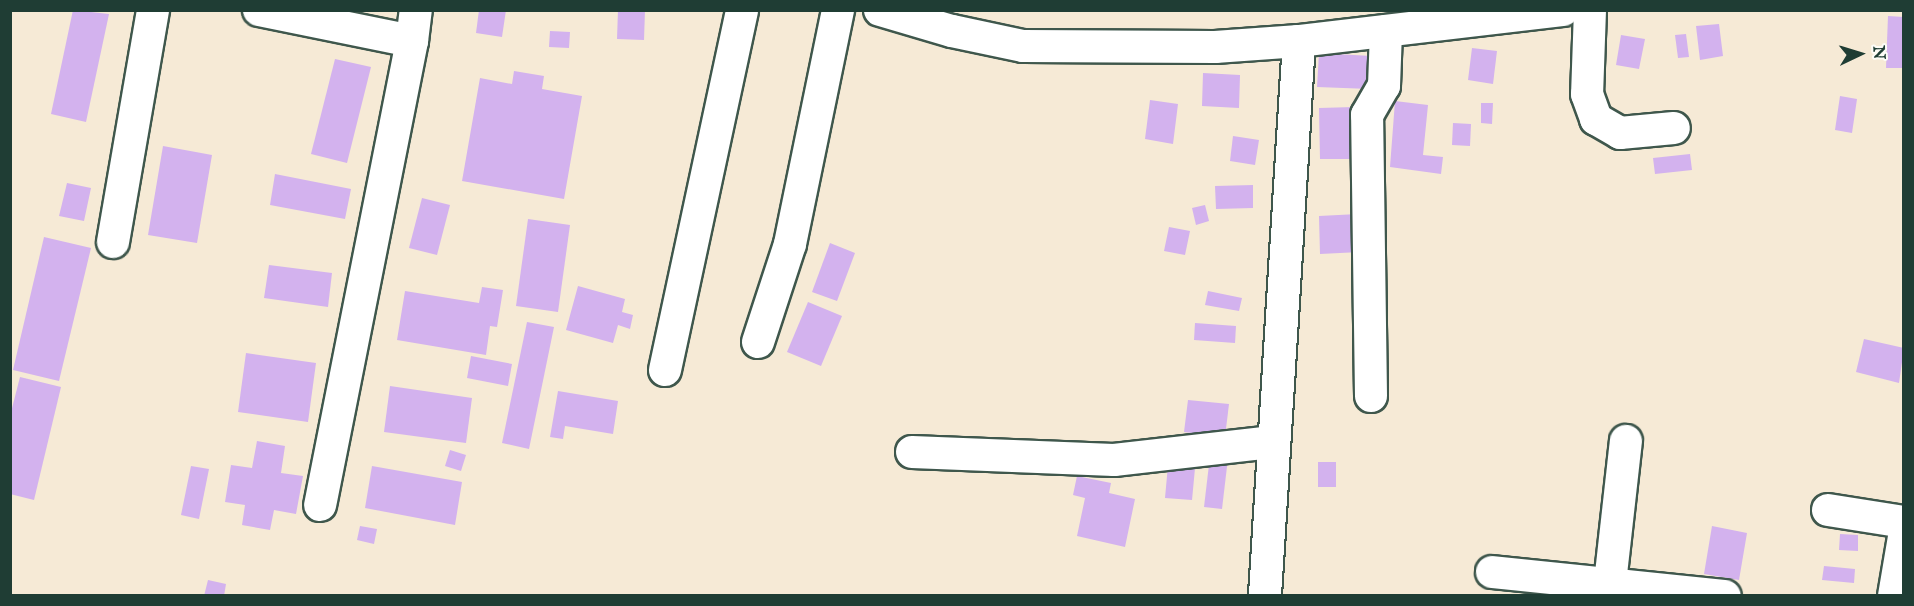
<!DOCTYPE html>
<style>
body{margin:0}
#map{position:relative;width:1914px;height:606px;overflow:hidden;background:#f6ead6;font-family:"IM FELL English",serif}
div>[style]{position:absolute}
.building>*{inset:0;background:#d3b2ee}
.roads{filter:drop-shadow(2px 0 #3f574c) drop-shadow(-2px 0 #3f574c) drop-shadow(0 2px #3f574c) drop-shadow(0 -2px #3f574c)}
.minor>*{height:32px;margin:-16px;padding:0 16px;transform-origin:16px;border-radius:16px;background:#fff}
span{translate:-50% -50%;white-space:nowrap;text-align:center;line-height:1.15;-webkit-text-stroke:4.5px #fdfcf7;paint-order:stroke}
.frame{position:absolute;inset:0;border:12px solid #1f3d34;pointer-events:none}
.north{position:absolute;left:1830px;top:24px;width:60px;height:60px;-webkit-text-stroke:4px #fdfcf7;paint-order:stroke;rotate:86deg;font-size:16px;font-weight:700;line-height:24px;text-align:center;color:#1f3d34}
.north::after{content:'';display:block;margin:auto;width:21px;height:27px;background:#1f3d34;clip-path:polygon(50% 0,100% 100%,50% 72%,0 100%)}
</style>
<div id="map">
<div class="building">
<i style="clip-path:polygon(73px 10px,109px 14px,86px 122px,51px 114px)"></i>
<i style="clip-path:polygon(479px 10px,506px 10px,502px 37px,476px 33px)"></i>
<i style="clip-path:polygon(618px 10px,645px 10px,644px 40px,617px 39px)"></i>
<i style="clip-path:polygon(1888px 16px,1904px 17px,1904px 68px,1886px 68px)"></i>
<i style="clip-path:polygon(1719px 24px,1723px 56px,1700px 60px,1696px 26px)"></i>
<i style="clip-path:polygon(550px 31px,570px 32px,569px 48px,549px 47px)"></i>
<i style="clip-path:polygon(1686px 34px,1689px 57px,1678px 58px,1675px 35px)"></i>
<i style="clip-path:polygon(1621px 35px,1645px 39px,1639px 69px,1616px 65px)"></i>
<i style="clip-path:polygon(1472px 48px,1497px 51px,1493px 84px,1468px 80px)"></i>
<i style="clip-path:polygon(1319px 53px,1371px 56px,1370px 89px,1317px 87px)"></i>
<i style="clip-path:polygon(335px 59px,371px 67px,347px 163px,311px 154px)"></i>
<i style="clip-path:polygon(514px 71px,544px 76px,542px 89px,582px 96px,564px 199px,462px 181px,480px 78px,512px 84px)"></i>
<i style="clip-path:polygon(1203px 73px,1240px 75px,1239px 108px,1202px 106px)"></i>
<i style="clip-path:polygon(1840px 96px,1857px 99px,1852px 133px,1835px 130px)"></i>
<i style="clip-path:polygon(1150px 100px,1178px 104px,1173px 144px,1145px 139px)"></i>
<i style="clip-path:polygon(1395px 101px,1428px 105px,1423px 155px,1443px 157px,1441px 174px,1390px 167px)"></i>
<i style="clip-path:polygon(1481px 103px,1493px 103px,1492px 124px,1481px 123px)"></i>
<i style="clip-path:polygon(1354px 107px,1354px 159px,1320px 159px,1319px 108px)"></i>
<i style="clip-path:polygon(1453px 123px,1471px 124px,1470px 146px,1452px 145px)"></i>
<i style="clip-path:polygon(1233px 136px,1259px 140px,1255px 165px,1230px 161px)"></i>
<i style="clip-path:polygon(163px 146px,212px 155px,197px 243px,148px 235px)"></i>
<i style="clip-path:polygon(1690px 154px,1692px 170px,1655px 174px,1653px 158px)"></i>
<i style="clip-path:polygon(275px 174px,351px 189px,345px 219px,270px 205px)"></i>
<i style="clip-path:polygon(67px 183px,91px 188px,84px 221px,59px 216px)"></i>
<i style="clip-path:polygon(1253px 185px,1253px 208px,1216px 209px,1215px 186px)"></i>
<i style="clip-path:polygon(422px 198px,450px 205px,437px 255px,409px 248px)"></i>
<i style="clip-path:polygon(1205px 205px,1209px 221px,1196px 225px,1192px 208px)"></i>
<i style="clip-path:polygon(1358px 214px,1360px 252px,1320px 254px,1319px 216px)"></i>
<i style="clip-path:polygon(528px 219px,570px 225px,558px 312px,516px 306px)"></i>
<i style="clip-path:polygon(1169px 227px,1190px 231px,1185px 255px,1164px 251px)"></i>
<i style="clip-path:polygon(44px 237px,91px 248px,59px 381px,13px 370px)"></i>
<i style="clip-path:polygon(830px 243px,855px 253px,837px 301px,812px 292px)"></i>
<i style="clip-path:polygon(269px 265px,332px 273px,328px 307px,264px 298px)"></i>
<i style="clip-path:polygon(578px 286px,625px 299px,622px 312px,633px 315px,630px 329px,618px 325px,613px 343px,566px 330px)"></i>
<i style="clip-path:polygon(482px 287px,503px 290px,497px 327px,490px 326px,486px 355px,397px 340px,405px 291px,479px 303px)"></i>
<i style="clip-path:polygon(1208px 291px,1242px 298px,1239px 311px,1205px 305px)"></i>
<i style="clip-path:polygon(808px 302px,842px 316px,821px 366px,787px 352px)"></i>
<i style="clip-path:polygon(527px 322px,554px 327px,529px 449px,502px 443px)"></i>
<i style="clip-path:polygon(1195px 323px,1236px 326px,1235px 343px,1194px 340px)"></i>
<i style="clip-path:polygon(1864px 339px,1904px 348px,1899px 383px,1856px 372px)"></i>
<i style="clip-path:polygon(246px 353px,316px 363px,308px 422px,238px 412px)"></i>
<i style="clip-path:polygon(471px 356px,512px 364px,508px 386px,467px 378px)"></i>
<i style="clip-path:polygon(20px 377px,61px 387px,34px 500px,10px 494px,10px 416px)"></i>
<i style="clip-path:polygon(390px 386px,472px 398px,466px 443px,384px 432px)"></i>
<i style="clip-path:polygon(558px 391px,618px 401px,613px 434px,565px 426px,563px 439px,550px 437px)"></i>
<i style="clip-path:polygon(1188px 400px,1229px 404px,1225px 437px,1184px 432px)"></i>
<i style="clip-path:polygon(257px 441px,285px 446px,281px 473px,303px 476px,296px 514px,274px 510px,270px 530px,242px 525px,245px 505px,225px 502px,231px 465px,252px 468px)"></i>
<i style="clip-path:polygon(450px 450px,466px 455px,461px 471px,445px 466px)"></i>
<i style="clip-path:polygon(1210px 456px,1228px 458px,1222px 509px,1204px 507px)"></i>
<i style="clip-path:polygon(1318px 462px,1336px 462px,1336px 487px,1318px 487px)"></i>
<i style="clip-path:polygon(1168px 465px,1195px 468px,1192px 500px,1165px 498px)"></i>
<i style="clip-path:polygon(191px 466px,209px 469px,199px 519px,181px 515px)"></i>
<i style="clip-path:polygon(372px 466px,462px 482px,455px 525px,365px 508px)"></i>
<i style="clip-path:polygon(1077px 476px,1111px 483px,1109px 493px,1135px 499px,1125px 547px,1077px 536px,1085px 498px,1073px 495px)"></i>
<i style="clip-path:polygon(360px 526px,377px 529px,374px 544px,357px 540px)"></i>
<i style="clip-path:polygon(1712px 526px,1747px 533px,1739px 580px,1704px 574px)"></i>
<i style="clip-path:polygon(1840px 534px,1858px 535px,1858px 551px,1839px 550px)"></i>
<i style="clip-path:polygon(1824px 566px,1855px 569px,1854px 583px,1822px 580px)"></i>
<i style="clip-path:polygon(208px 580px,226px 584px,224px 596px,204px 596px)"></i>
</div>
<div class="roads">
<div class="minor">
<i style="left:259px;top:10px;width:156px;rotate:11.5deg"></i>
<i style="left:412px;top:41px;width:473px;rotate:101.2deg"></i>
<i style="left:880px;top:10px;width:75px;rotate:16.3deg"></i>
<i style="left:952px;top:31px;width:73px;rotate:11.9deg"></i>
<i style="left:1023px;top:46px;width:192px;rotate:0.3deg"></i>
<i style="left:1215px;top:47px;width:84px;rotate:-4.1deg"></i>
<i style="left:1299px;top:41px;width:556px;rotate:93.51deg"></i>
<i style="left:1590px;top:10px;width:84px;rotate:92deg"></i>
<i style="left:1587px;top:94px;width:27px;rotate:70deg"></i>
<i style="left:1596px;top:119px;width:28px;rotate:30deg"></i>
<i style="left:1620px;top:133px;width:54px;rotate:-5.3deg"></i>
<i style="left:412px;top:41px;width:31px;rotate:-83deg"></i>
<i style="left:1299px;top:41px;width:266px;rotate:-6.7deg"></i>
<i style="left:113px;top:242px;width:235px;rotate:-80.2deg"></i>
<i style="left:758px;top:342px;width:103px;rotate:-71.9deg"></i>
<i style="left:790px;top:244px;width:239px;rotate:-78.4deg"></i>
<i style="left:665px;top:370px;width:368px;rotate:-77.9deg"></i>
<i style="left:1371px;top:396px;width:281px;rotate:-90.8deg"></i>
<i style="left:1367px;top:115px;width:34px;rotate:-60deg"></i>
<i style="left:1384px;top:86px;width:55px;rotate:-87.9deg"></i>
<i style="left:912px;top:452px;width:202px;rotate:2.3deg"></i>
<i style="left:1114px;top:460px;width:160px;rotate:-6.5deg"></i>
<i style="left:1828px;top:510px;width:77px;rotate:9deg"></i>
<i style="left:1492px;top:572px;width:234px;rotate:5.9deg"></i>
<i style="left:1610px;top:583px;width:143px;rotate:-83.6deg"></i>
<i style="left:1894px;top:596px;width:60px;rotate:-80.4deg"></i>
</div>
</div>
<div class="frame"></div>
<div class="north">N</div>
</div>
